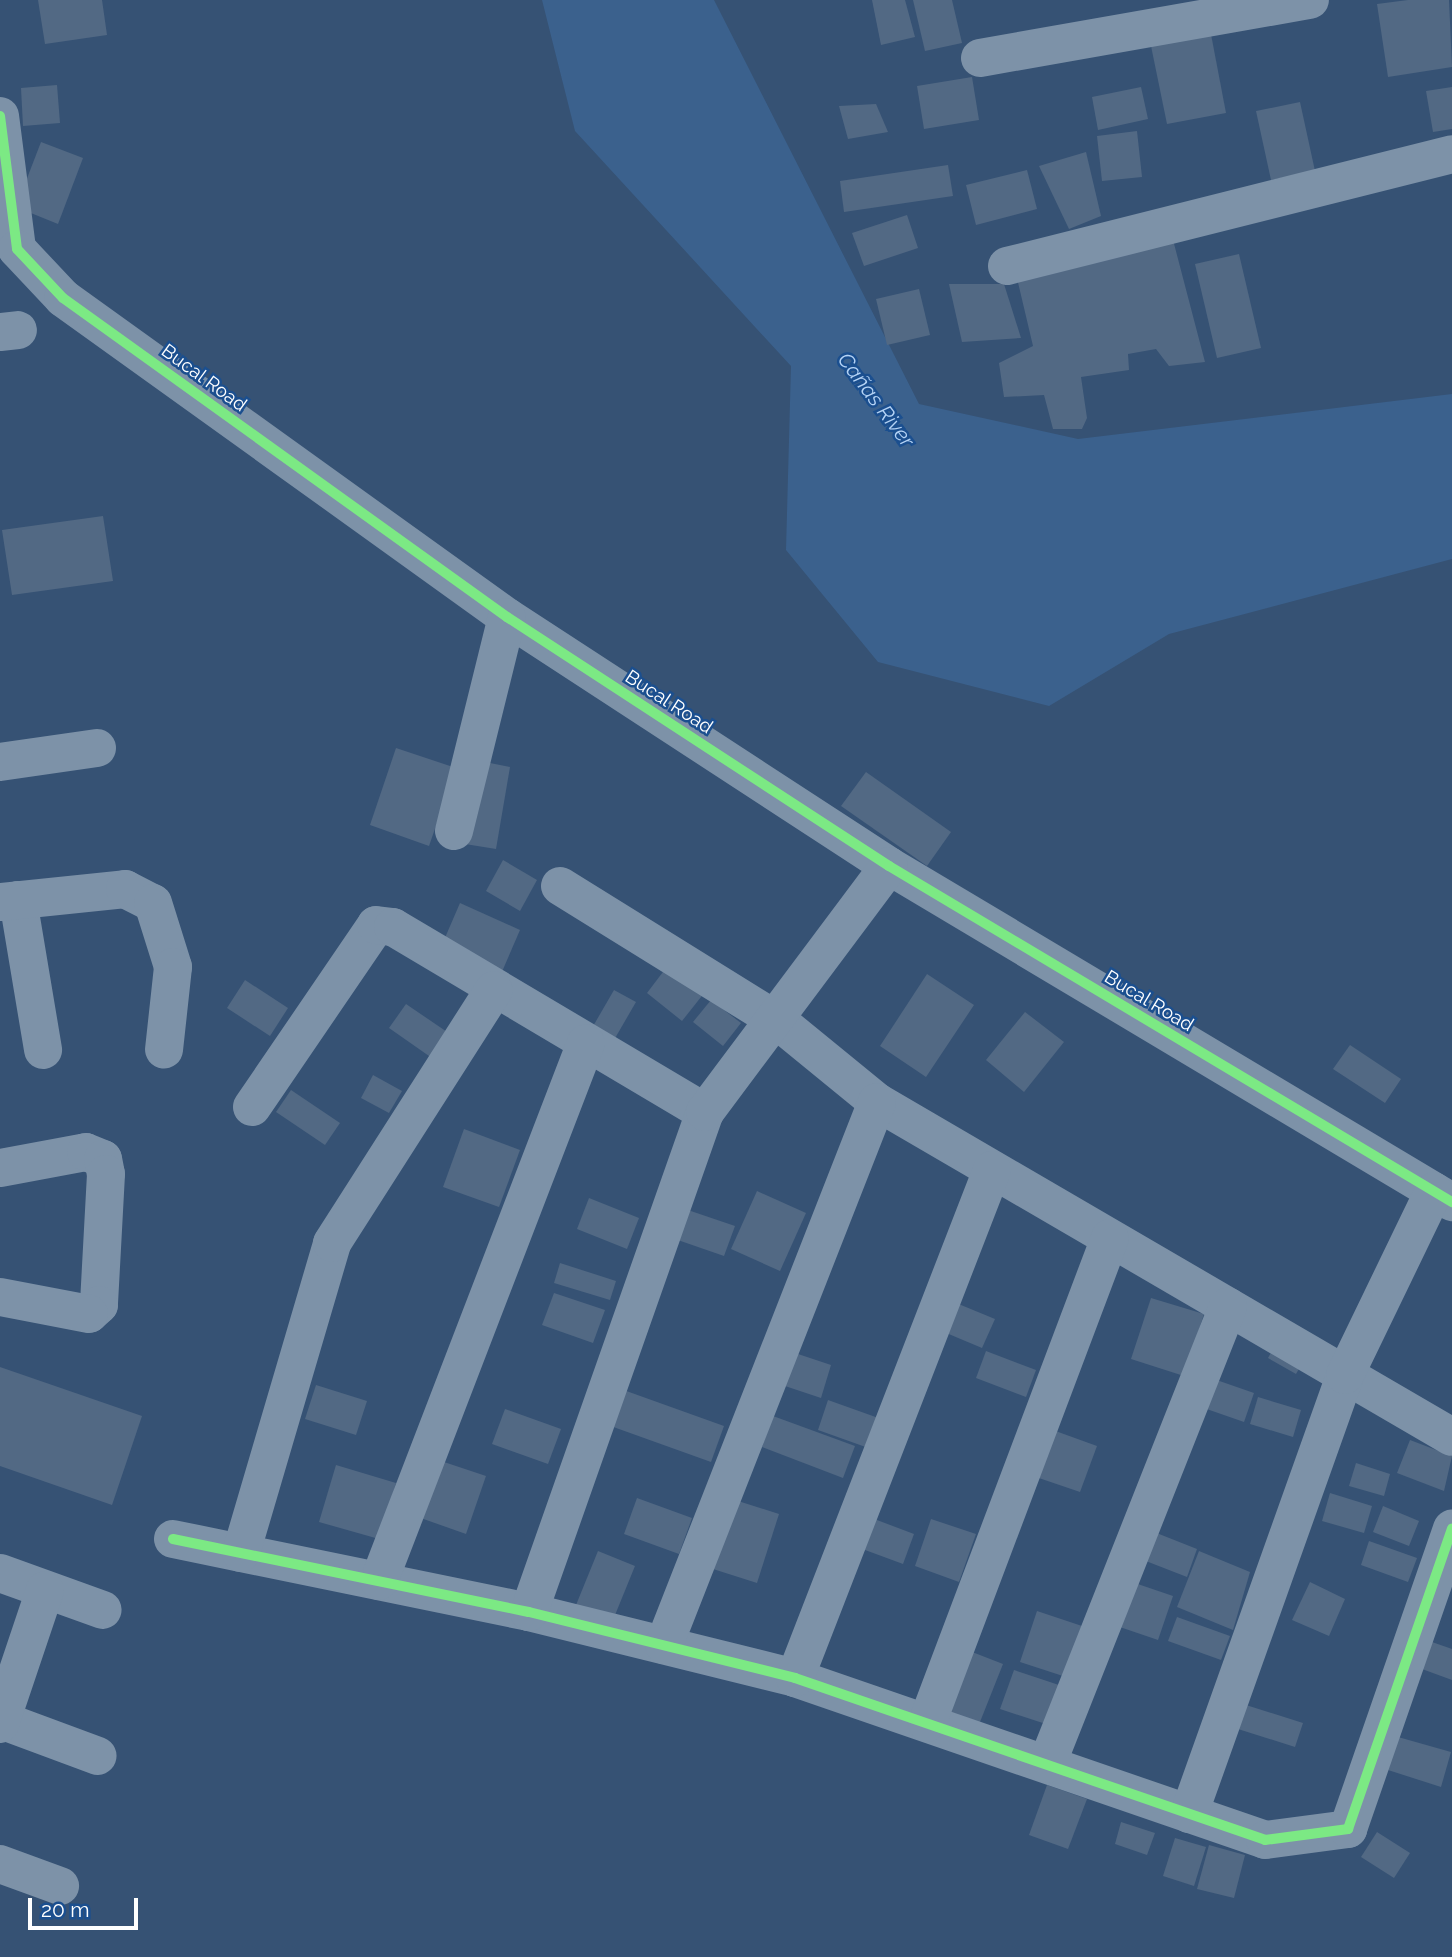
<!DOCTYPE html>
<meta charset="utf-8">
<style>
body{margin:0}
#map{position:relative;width:1452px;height:1957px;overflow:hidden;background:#365274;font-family:Raleway,sans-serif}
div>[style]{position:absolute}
.water>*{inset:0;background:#3b618d}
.building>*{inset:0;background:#526984}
.minor>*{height:38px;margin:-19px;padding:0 19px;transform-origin:19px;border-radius:19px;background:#7d92a8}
.cycleway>*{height:10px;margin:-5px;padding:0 5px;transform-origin:5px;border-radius:5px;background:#7ce984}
span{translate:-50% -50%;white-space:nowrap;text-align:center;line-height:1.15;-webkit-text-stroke:5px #1b4f8f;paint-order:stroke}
.street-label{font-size:19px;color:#fff}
.water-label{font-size:21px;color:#b5d3f5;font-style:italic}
.scale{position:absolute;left:28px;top:1898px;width:110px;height:32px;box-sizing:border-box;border:4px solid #fff;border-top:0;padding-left:9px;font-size:21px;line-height:24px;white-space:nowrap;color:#fff;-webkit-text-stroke:5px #1b4f8f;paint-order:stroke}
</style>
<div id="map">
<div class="water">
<i style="clip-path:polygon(542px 0,714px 0,919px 404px,1078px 439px,1452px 394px,1452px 559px,1169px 634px,1049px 706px,878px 662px,786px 550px,791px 366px,575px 131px)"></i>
</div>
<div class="building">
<i style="clip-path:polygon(38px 0,102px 0,107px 35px,45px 44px)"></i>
<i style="clip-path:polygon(872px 0,905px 0,915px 37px,881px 45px)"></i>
<i style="clip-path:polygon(913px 0,952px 0,962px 43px,925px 51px)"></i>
<i style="clip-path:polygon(1408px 0,1449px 0,1452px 67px,1388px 77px,1377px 4px)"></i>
<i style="clip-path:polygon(1210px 29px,1226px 113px,1167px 124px,1150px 41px)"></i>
<i style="clip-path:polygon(972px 77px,979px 120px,924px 129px,917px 86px)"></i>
<i style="clip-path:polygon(57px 85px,60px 123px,23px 126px,21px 88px)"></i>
<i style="clip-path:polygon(1141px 87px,1148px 119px,1098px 130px,1092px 97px)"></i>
<i style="clip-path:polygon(1452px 87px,1452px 129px,1433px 132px,1426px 91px)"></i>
<i style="clip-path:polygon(1300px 102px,1315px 171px,1271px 180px,1256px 111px)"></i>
<i style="clip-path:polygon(876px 104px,888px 132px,848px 139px,839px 106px)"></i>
<i style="clip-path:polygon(1137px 131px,1142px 177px,1102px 181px,1097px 136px)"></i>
<i style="clip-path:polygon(41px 142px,83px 158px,58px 224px,16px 207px)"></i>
<i style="clip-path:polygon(1086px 152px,1101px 216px,1069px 229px,1039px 166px)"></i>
<i style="clip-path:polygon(948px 165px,953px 196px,844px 212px,840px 181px)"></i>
<i style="clip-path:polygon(1027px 170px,1037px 209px,976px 225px,966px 185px)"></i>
<i style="clip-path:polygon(907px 215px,918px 248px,864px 266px,852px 233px)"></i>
<i style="clip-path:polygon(1172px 236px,1205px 362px,1169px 366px,1156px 349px,1128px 354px,1129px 370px,1081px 377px,1087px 418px,1082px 429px,1053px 429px,1044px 395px,1004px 397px,999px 363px,1033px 346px,1016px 274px)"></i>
<i style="clip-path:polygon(1239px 254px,1261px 348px,1217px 358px,1195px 264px)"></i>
<i style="clip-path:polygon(949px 284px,1004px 284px,1021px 338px,962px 342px)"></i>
<i style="clip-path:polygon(919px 289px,930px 335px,887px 345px,876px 299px)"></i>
<i style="clip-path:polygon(103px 516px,113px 581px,12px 595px,2px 530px)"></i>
<i style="clip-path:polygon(396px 748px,456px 768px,429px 846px,370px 825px)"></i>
<i style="clip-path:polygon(480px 761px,510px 767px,496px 849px,465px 844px)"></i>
<i style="clip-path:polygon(866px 772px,951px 832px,927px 866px,841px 806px)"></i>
<i style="clip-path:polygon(503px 860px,537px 880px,520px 911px,486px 891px)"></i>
<i style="clip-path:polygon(460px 903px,520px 930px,501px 974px,441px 947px)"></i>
<i style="clip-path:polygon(669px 964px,705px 992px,682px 1021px,647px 993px)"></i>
<i style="clip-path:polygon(927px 974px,974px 1005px,926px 1077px,880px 1046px)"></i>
<i style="clip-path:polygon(245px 980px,288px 1008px,270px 1036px,227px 1008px)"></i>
<i style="clip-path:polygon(614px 990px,636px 1002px,614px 1040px,592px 1028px)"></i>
<i style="clip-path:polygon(711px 1000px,741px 1023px,723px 1046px,693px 1022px)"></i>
<i style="clip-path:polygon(406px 1004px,456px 1038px,439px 1063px,389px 1028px)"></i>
<i style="clip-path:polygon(1025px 1012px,1064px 1042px,1024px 1092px,986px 1060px)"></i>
<i style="clip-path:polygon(1350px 1045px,1401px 1079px,1385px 1103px,1333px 1069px)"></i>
<i style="clip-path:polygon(373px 1075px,402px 1091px,389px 1113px,361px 1098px)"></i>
<i style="clip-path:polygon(291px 1090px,340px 1123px,325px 1145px,276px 1112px)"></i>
<i style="clip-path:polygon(464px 1129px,520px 1150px,499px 1207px,443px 1187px)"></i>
<i style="clip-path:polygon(757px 1191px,806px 1213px,780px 1271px,731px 1249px)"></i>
<i style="clip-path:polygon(589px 1198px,639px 1218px,627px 1249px,577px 1229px)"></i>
<i style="clip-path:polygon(682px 1208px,735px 1226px,724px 1256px,672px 1238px)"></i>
<i style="clip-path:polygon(560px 1263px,616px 1281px,610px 1300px,554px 1283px)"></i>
<i style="clip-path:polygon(554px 1293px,605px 1310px,593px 1343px,542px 1325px)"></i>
<i style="clip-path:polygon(944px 1298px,995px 1319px,982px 1348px,932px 1327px)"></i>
<i style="clip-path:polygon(1151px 1298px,1204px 1314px,1184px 1376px,1131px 1359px)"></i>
<i style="clip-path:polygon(1276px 1344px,1304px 1360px,1296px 1374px,1268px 1358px)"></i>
<i style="clip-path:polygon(786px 1350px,831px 1365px,821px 1398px,776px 1383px)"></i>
<i style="clip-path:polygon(986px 1351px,1036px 1370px,1026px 1397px,976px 1378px)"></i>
<i style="clip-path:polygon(0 1367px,142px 1416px,112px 1505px,0 1466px)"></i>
<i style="clip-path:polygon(1208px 1377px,1254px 1393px,1244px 1422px,1198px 1406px)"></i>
<i style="clip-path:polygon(316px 1385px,367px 1401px,356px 1435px,305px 1419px)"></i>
<i style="clip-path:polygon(618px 1388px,724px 1426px,711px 1462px,605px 1424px)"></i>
<i style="clip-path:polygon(1258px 1397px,1301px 1410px,1293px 1437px,1250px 1424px)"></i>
<i style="clip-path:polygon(828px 1400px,884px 1420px,874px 1450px,818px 1430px)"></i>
<i style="clip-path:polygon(505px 1409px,561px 1429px,548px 1464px,492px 1444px)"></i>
<i style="clip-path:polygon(773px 1416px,855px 1446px,843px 1478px,762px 1447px)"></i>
<i style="clip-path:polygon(1050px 1429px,1097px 1446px,1080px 1492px,1033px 1476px)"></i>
<i style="clip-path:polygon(1410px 1440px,1452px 1456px,1444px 1491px,1397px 1473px)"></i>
<i style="clip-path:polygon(435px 1459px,486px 1476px,466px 1534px,415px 1516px)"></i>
<i style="clip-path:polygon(1356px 1463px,1390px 1474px,1384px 1496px,1349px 1486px)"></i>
<i style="clip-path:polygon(336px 1465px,396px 1483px,379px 1539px,319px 1522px)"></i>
<i style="clip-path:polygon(1330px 1493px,1372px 1506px,1364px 1533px,1322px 1521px)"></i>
<i style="clip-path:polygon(637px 1498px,692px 1518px,679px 1554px,624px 1534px)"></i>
<i style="clip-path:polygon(735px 1500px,779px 1514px,757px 1583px,713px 1569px)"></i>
<i style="clip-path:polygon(1383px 1506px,1419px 1521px,1409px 1546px,1373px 1532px)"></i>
<i style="clip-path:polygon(869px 1517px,914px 1534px,903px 1564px,857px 1547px)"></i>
<i style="clip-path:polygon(931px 1519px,976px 1534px,959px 1582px,915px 1566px)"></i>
<i style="clip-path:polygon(1144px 1528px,1197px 1549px,1187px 1577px,1133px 1556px)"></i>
<i style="clip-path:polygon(1369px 1541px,1417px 1558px,1408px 1582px,1361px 1565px)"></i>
<i style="clip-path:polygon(598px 1551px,635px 1566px,613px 1620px,576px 1605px)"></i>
<i style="clip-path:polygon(1199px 1551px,1250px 1572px,1233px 1630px,1177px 1607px)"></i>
<i style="clip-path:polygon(1126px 1580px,1173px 1596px,1158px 1640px,1111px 1624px)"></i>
<i style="clip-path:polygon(1310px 1582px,1345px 1599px,1329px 1636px,1292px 1620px)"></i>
<i style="clip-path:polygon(1037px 1611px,1082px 1626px,1066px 1677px,1020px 1662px)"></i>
<i style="clip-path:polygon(1177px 1617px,1230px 1636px,1221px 1660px,1168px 1641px)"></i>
<i style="clip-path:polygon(1432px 1642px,1452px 1649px,1452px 1680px,1422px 1669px)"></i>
<i style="clip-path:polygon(967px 1650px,1003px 1664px,978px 1727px,942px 1714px)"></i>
<i style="clip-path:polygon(1014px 1670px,1065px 1687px,1052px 1726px,1000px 1709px)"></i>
<i style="clip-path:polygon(1246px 1705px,1303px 1723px,1295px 1747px,1238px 1729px)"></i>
<i style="clip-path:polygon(1398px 1737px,1451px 1752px,1441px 1787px,1388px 1770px)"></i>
<i style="clip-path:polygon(1047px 1785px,1087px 1799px,1068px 1849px,1029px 1835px)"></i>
<i style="clip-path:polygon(1121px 1822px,1155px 1833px,1147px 1855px,1115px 1844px)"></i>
<i style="clip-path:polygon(1377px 1832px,1410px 1853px,1394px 1878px,1361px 1857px)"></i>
<i style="clip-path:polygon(1175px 1838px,1206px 1847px,1194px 1886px,1163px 1876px)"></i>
<i style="clip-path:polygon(1209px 1845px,1245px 1855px,1234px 1898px,1197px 1889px)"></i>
</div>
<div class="minor">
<i style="left:980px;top:58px;width:335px;rotate:-10deg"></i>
<i style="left:0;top:116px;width:134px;rotate:82.7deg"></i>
<i style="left:17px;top:249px;width:67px;rotate:46.8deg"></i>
<i style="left:63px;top:298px;width:547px;rotate:35.7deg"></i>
<i style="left:507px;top:617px;width:456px;rotate:33.1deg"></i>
<i style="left:889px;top:866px;width:656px;rotate:30.83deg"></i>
<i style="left:1007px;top:266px;width:459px;rotate:-14.1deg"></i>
<i style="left:0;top:332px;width:18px;rotate:-6deg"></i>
<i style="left:0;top:762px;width:98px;rotate:-8.2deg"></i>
<i style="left:454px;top:831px;width:220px;rotate:-76.1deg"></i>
<i style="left:560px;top:886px;width:256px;rotate:31.8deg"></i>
<i style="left:778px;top:1021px;width:128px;rotate:39.3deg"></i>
<i style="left:877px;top:1102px;width:665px;rotate:30.23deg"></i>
<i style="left:18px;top:900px;width:152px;rotate:80.5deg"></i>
<i style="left:0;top:902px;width:126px;rotate:-5.9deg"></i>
<i style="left:125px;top:889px;width:31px;rotate:27deg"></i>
<i style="left:153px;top:903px;width:67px;rotate:72.6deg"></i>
<i style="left:173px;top:967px;width:83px;rotate:96.2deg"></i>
<i style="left:252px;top:1107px;width:220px;rotate:-55.7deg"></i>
<i style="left:376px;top:925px;width:17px;rotate:7deg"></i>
<i style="left:393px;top:927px;width:363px;rotate:30.7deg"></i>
<i style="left:0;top:1168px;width:87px;rotate:-10.5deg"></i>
<i style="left:86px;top:1152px;width:18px;rotate:22deg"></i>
<i style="left:103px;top:1159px;width:15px;rotate:79deg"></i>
<i style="left:106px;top:1174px;width:131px;rotate:93.1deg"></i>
<i style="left:99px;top:1305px;width:13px;rotate:138deg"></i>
<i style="left:89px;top:1314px;width:91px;rotate:-169.2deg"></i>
<i style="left:173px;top:1539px;width:363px;rotate:11.6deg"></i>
<i style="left:529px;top:1612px;width:274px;rotate:13.9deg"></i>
<i style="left:795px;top:1678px;width:497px;rotate:19deg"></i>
<i style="left:1265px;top:1840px;width:84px;rotate:-7.5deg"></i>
<i style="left:1348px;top:1829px;width:318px;rotate:-70.9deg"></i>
<i style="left:241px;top:1553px;width:323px;rotate:-73.6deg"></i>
<i style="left:332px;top:1243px;width:300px;rotate:-57.4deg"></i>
<i style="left:0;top:1573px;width:109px;rotate:19.8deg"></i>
<i style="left:379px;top:1581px;width:576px;rotate:-68.96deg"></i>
<i style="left:529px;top:1612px;width:530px;rotate:-70.61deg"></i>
<i style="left:705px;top:1112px;width:307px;rotate:-53.2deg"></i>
<i style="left:664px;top:1645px;width:583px;rotate:-68.58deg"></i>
<i style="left:795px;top:1678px;width:545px;rotate:-68.8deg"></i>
<i style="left:1px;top:1720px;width:103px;rotate:20.4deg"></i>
<i style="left:927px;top:1723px;width:518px;rotate:-69.33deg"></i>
<i style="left:0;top:1724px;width:141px;rotate:-71.4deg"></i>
<i style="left:1047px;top:1764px;width:492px;rotate:-68.4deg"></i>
<i style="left:1189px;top:1814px;width:466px;rotate:-70.4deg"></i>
<i style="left:1345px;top:1375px;width:204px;rotate:-64.2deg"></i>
<i style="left:0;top:1864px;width:64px;rotate:20.1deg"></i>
</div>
<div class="cycleway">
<i style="left:0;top:116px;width:134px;rotate:82.7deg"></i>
<i style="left:17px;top:249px;width:67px;rotate:46.8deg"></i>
<i style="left:63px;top:298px;width:547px;rotate:35.7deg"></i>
<i style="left:507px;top:617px;width:456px;rotate:33.1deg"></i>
<i style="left:889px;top:866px;width:656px;rotate:30.83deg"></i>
<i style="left:173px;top:1539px;width:363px;rotate:11.6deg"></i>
<i style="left:529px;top:1612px;width:274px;rotate:13.9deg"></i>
<i style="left:795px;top:1678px;width:497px;rotate:19deg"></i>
<i style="left:1265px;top:1840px;width:84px;rotate:-7.5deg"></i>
<i style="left:1348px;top:1829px;width:318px;rotate:-70.9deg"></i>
</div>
<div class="street-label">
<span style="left:204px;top:378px;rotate:36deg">Bucal Road</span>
<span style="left:669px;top:702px;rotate:33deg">Bucal Road</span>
<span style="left:1149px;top:1001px;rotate:31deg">Bucal Road</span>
</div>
<div class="water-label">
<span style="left:876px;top:400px;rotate:53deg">Cañas River</span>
</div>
<div class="scale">20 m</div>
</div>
